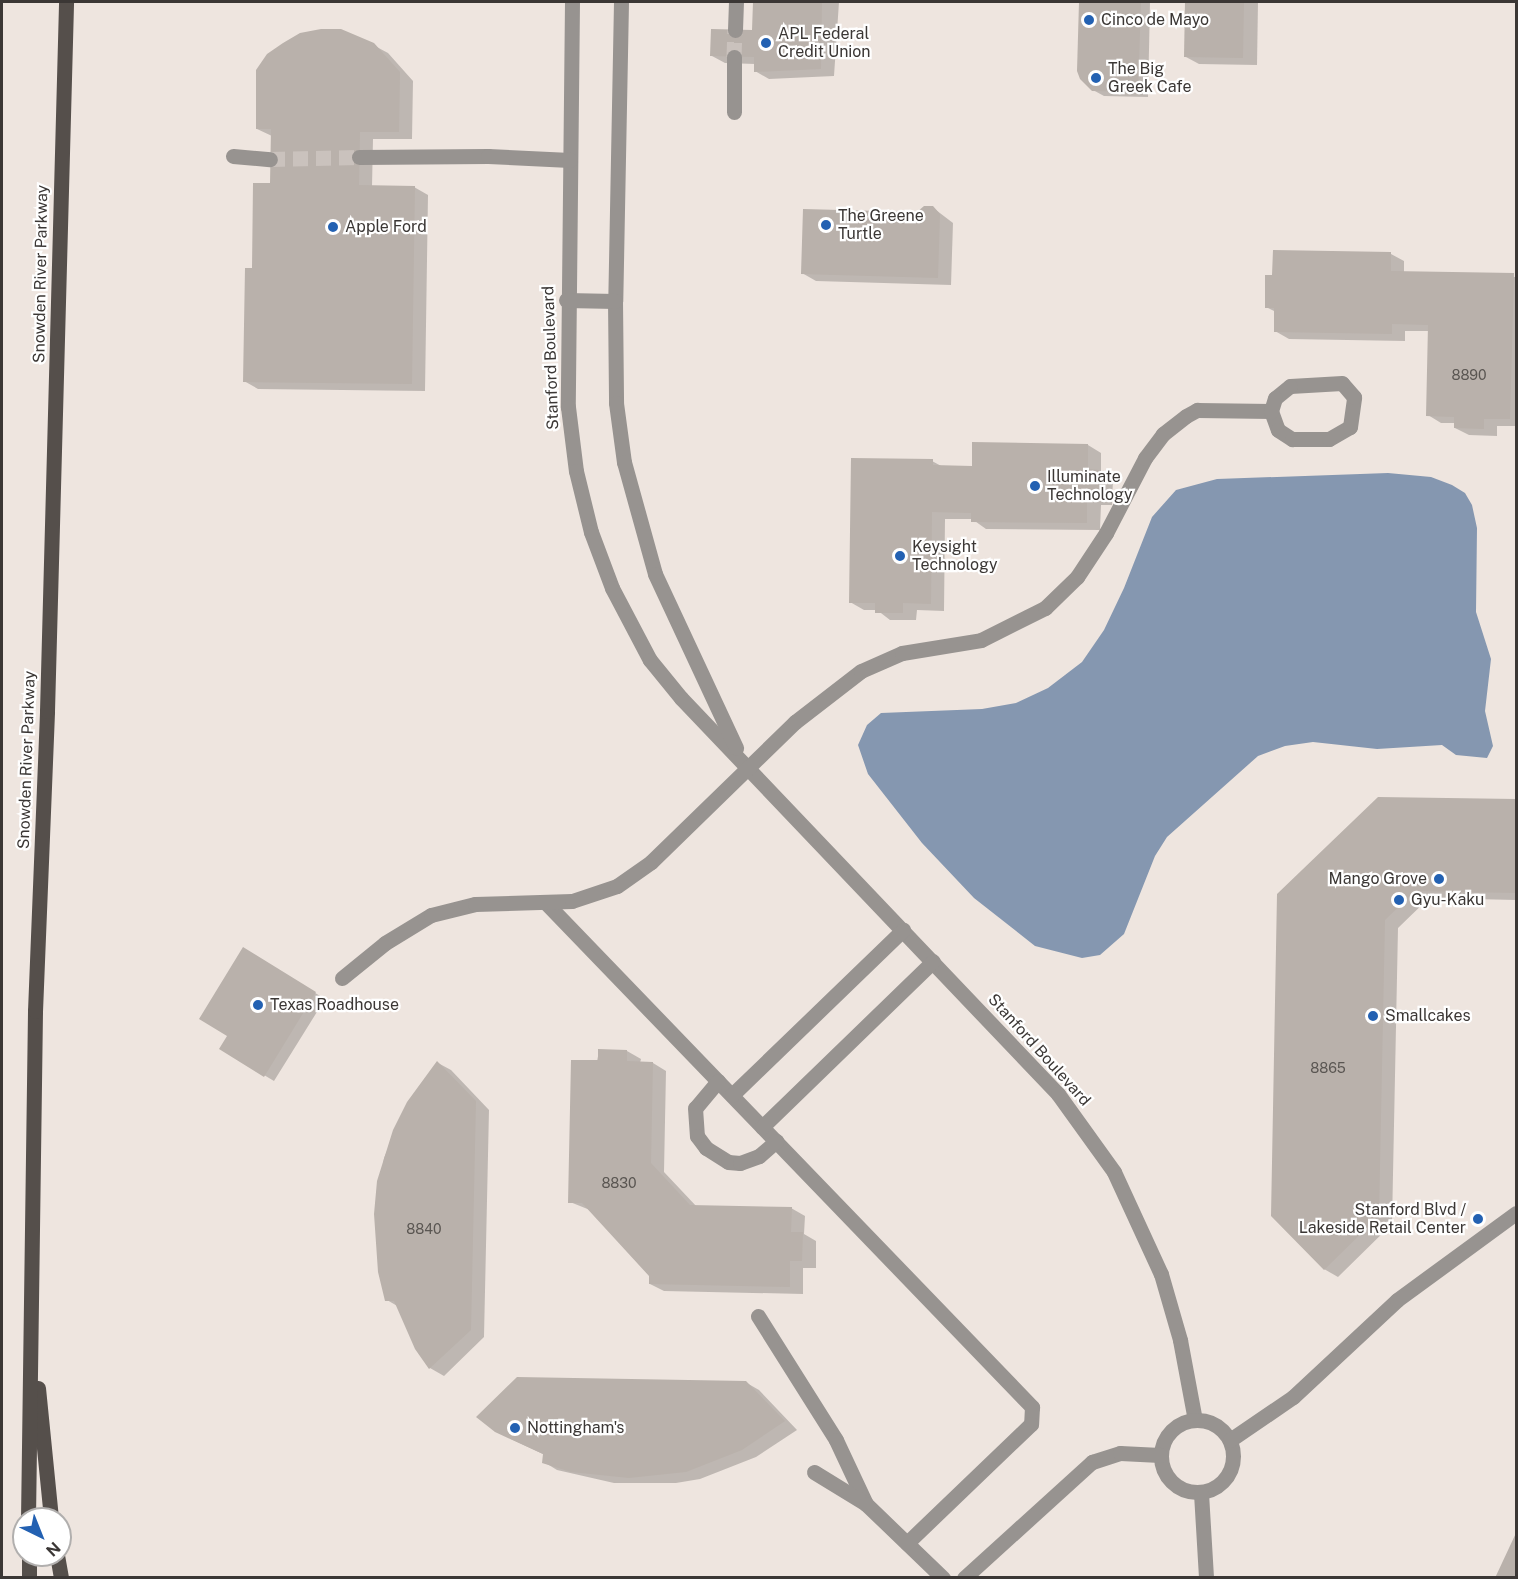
<!DOCTYPE html>
<style>
body{margin:0}
#map{position:relative;width:1518px;height:1579px;overflow:hidden;background:#eee5df;font-family:"Public Sans",sans-serif}
div>[style]{position:absolute}
.water>*{inset:0;background:#8597b0}
.shadow>*{inset:0;background:#0003}
.building>*{inset:0;background:#b9b1ab}
.minor-tunnel>*{height:15px;margin-top:-7.5px;transform-origin:0;background:repeating-linear-gradient(90deg,#cac2bd 0 15px,transparent 0 23px)}
.minor>*{height:15px;margin:-7.5px;padding:0 7.5px;transform-origin:7.5px;border-radius:7.5px;background:#979390}
.minor>.ring{margin:-7.5px;padding:0;box-sizing:content-box;background:none;border:15px solid #979390;border-radius:50%}
.major>*{height:15px;margin:-7.5px;padding:0 7.5px;transform-origin:7.5px;border-radius:7.5px;background:#554f4b}
.dots>*{width:16px;height:16px;translate:-50% -50%;box-sizing:border-box;border:3px solid #fff;border-radius:50%}
span{translate:-50% -50%;white-space:nowrap;text-align:center;line-height:1.15;-webkit-text-stroke:4.5px #fff;paint-order:stroke}
.number-label{font-size:14px;color:#5a5652}
.number-label span{-webkit-text-stroke-width:0}
.poi-label{font-size:16px;color:#3b3735}
.left{translate:0 -50%;text-align:left}
.right{translate:-100% -50%;text-align:right}
.street-label{font-size:16px;color:#3b3735}
.frame{position:absolute;inset:0;border:3px solid #3b3735;pointer-events:none}
.north{position:absolute;left:12px;top:1507px;width:60px;height:60px;box-sizing:border-box;background:#fff;border:2px solid #b1afae;border-radius:50%;rotate:137deg;font-size:16px;font-weight:700;line-height:24px;text-align:center;color:#3b3735}
.north::after{content:'';display:block;margin:auto;width:21px;height:27px;background:#2361b2;clip-path:polygon(50% 0,100% 100%,50% 72%,0 100%)}
</style>
<div id="map">
<div class="water">
<i style="clip-path:polygon(1388px 473px,1431px 477px,1452px 485px,1465px 493px,1472px 505px,1477px 528px,1476px 612px,1491px 659px,1485px 711px,1493px 746px,1487px 758px,1456px 755px,1442px 745px,1377px 749px,1313px 742px,1285px 746px,1258px 756px,1167px 837px,1155px 856px,1124px 934px,1100px 955px,1082px 958px,1035px 946px,974px 898px,922px 843px,868px 774px,858px 745px,867px 725px,881px 713px,982px 709px,1016px 703px,1048px 688px,1082px 662px,1104px 630px,1124px 588px,1152px 517px,1176px 490px,1217px 479px)"></i>
</div>
<div class="shadow">
<i style="clip-path:polygon(755px 2px,839px 2px,834px 76px,769px 79px,755px 71px,755px 64px,725px 63px,712px 56px,754px 31px)"></i>
<i style="clip-path:polygon(1080px 2px,1150px 2px,1148px 97px,1104px 96px,1093px 90px,1078px 70px)"></i>
<i style="clip-path:polygon(1187px 2px,1258px 2px,1257px 65px,1199px 64px,1186px 57px)"></i>
<i style="clip-path:polygon(373px 45px,388px 53px,413px 81px,412px 139px,373px 139px,372px 187px,414px 187px,428px 195px,425px 391px,258px 389px,244px 381px,253px 270px,271px 185px,272px 136px,257px 129px)"></i>
<i style="clip-path:polygon(932px 207px,953px 223px,951px 285px,816px 281px,802px 273px)"></i>
<i style="clip-path:polygon(1391px 254px,1404px 261px,1404px 273px,1516px 277px,1516px 426px,1497px 426px,1497px 436px,1469px 435px,1455px 428px,1455px 423px,1441px 423px,1428px 415px,1430px 331px,1405px 331px,1405px 341px,1289px 339px,1275px 331px,1276px 312px,1266px 307px)"></i>
<i style="clip-path:polygon(1088px 445px,1101px 453px,1101px 472px,1113px 479px,1112px 505px,1101px 505px,1100px 530px,986px 529px,972px 519px,945px 519px,944px 611px,917px 610px,916px 620px,890px 620px,877px 610px,864px 610px,850px 602px,932px 461px,943px 467px,973px 467px)"></i>
<i style="clip-path:polygon(1379px 798px,1516px 800px,1516px 900px,1429px 898px,1398px 928px,1392px 1224px,1338px 1277px,1324px 1269px)"></i>
<i style="clip-path:polygon(244px 949px,325px 999px,274px 1081px,221px 1049px,229px 1036px)"></i>
<i style="clip-path:polygon(599px 1051px,627px 1051px,641px 1059px,640px 1063px,653px 1063px,666px 1071px,664px 1172px,697px 1207px,791px 1208px,805px 1216px,804px 1234px,816px 1241px,816px 1268px,803px 1268px,803px 1294px,664px 1291px,650px 1284px,650px 1276px,590px 1210px,570px 1202px)"></i>
<i style="clip-path:polygon(438px 1063px,451px 1070px,489px 1110px,484px 1337px,444px 1376px,430px 1368px,417px 1348px,399px 1307px,387px 1300px,375px 1214px,384px 1158px,408px 1102px)"></i>
<i style="clip-path:polygon(745px 1382px,759px 1390px,797px 1430px,756px 1457px,700px 1479px,676px 1483px,614px 1483px,557px 1470px,544px 1462px,545px 1455px,511px 1439px)"></i>
<i style="clip-path:polygon(1516px 1536px,1516px 1578px,1497px 1578px)"></i>
</div>
<div class="building">
<i style="clip-path:polygon(753px 2px,822px 2px,821px 69px,754px 72px,754px 57px,710px 56px,711px 29px,752px 30px)"></i>
<i style="clip-path:polygon(1079px 2px,1141px 2px,1138px 92px,1092px 91px,1080px 79px,1077px 71px)"></i>
<i style="clip-path:polygon(1185px 2px,1244px 2px,1243px 58px,1184px 57px)"></i>
<i style="clip-path:polygon(321px 29px,341px 29px,374px 43px,400px 72px,399px 132px,360px 132px,359px 185px,415px 186px,412px 384px,243px 382px,245px 268px,252px 268px,253px 183px,270px 183px,271px 129px,256px 129px,256px 70px,267px 54px,283px 43px,300px 33px)"></i>
<i style="clip-path:polygon(924px 206px,933px 206px,940px 214px,938px 278px,801px 274px,803px 209px,917px 212px)"></i>
<i style="clip-path:polygon(1273px 250px,1391px 252px,1391px 271px,1514px 273px,1510px 419px,1484px 419px,1484px 429px,1454px 428px,1454px 417px,1426px 416px,1428px 325px,1392px 324px,1392px 334px,1274px 332px,1274px 308px,1265px 308px,1265px 275px,1272px 275px)"></i>
<i style="clip-path:polygon(972px 442px,1088px 444px,1088px 469px,1099px 470px,1099px 498px,1087px 498px,1087px 523px,971px 522px,971px 513px,932px 512px,931px 604px,903px 603px,903px 613px,875px 613px,875px 603px,849px 603px,851px 458px,933px 459px,933px 465px,972px 466px)"></i>
<i style="clip-path:polygon(1378px 797px,1516px 799px,1516px 893px,1415px 891px,1385px 920px,1379px 1216px,1324px 1270px,1271px 1216px,1277px 894px)"></i>
<i style="clip-path:polygon(243px 947px,316px 992px,264px 1077px,219px 1049px,227px 1036px,199px 1019px)"></i>
<i style="clip-path:polygon(598px 1049px,627px 1050px,627px 1061px,653px 1062px,651px 1163px,690px 1205px,792px 1207px,791px 1232px,803px 1232px,802px 1261px,790px 1261px,790px 1287px,649px 1284px,649px 1276px,582px 1203px,568px 1203px,571px 1060px,598px 1060px)"></i>
<i style="clip-path:polygon(437px 1061px,476px 1101px,471px 1330px,429px 1369px,415px 1349px,394px 1301px,385px 1301px,378px 1272px,374px 1214px,377px 1181px,393px 1130px,407px 1102px)"></i>
<i style="clip-path:polygon(517px 1377px,746px 1381px,785px 1421px,742px 1450px,686px 1472px,629px 1478px,571px 1472px,542px 1463px,543px 1454px,495px 1432px,476px 1417px)"></i>
<i style="clip-path:polygon(1516px 1533px,1516px 1578px,1495px 1578px)"></i>
</div>
<div class="minor-tunnel">
<i style="left:734px;top:57px;width:27px;rotate:-88deg"></i>
<i style="left:270px;top:159px;width:89px;rotate:-1.3deg"></i>
</div>
<div class="minor">
<i style="left:572px;top:2px;width:405px;rotate:90.6deg"></i>
<i style="left:568px;top:407px;width:64px;rotate:82.9deg"></i>
<i style="left:576px;top:471px;width:63px;rotate:76.2deg"></i>
<i style="left:591px;top:532px;width:60px;rotate:69.4deg"></i>
<i style="left:612px;top:588px;width:81px;rotate:62.2deg"></i>
<i style="left:650px;top:660px;width:49px;rotate:50.8deg"></i>
<i style="left:681px;top:698px;width:547px;rotate:46.41deg"></i>
<i style="left:1058px;top:1094px;width:96px;rotate:54.3deg"></i>
<i style="left:1114px;top:1172px;width:112px;rotate:65.3deg"></i>
<i style="left:1161px;top:1274px;width:69px;rotate:73.9deg"></i>
<i style="left:1180px;top:1340px;width:81px;rotate:79.4deg"></i>
<i style="left:621px;top:2px;width:299px;rotate:91.1deg"></i>
<i style="left:615px;top:301px;width:102px;rotate:89.4deg"></i>
<i style="left:616px;top:403px;width:60px;rotate:82.3deg"></i>
<i style="left:624px;top:462px;width:116px;rotate:74.5deg"></i>
<i style="left:655px;top:574px;width:192px;rotate:65deg"></i>
<i style="left:735px;top:30px;width:28px;rotate:-88deg"></i>
<i style="left:734px;top:57px;width:55px;rotate:90deg"></i>
<i style="left:233px;top:156px;width:37px;rotate:5deg"></i>
<i style="left:359px;top:157px;width:129px;rotate:-0.4deg"></i>
<i style="left:488px;top:156px;width:82px;rotate:2.8deg"></i>
<i style="left:566px;top:300px;width:49px;rotate:1.2deg"></i>
<i style="left:547px;top:904px;width:699px;rotate:46.04deg"></i>
<i style="left:1032px;top:1407px;width:17px;rotate:93deg"></i>
<i style="left:1031px;top:1424px;width:172px;rotate:136.2deg"></i>
<i style="left:342px;top:978px;width:55px;rotate:-39.1deg"></i>
<i style="left:385px;top:943px;width:54px;rotate:-31.3deg"></i>
<i style="left:431px;top:915px;width:45px;rotate:-14deg"></i>
<i style="left:475px;top:904px;width:97px;rotate:-1.8deg"></i>
<i style="left:572px;top:901px;width:47px;rotate:-18.4deg"></i>
<i style="left:617px;top:886px;width:42px;rotate:-35.2deg"></i>
<i style="left:651px;top:862px;width:201px;rotate:-44.2deg"></i>
<i style="left:795px;top:722px;width:83px;rotate:-37.7deg"></i>
<i style="left:861px;top:671px;width:45px;rotate:-23.7deg"></i>
<i style="left:902px;top:653px;width:80px;rotate:-9.3deg"></i>
<i style="left:981px;top:640px;width:72px;rotate:-26.6deg"></i>
<i style="left:1045px;top:608px;width:45px;rotate:-44.1deg"></i>
<i style="left:1077px;top:577px;width:53px;rotate:-56.6deg"></i>
<i style="left:1106px;top:533px;width:85px;rotate:-62.5deg"></i>
<i style="left:1145px;top:458px;width:30px;rotate:-53deg"></i>
<i style="left:1163px;top:434px;width:29px;rotate:-38deg"></i>
<i style="left:1186px;top:416px;width:13px;rotate:-29deg"></i>
<i style="left:1197px;top:410px;width:74px;rotate:0.8deg"></i>
<i style="left:1271px;top:411px;width:20px;rotate:70deg"></i>
<i style="left:1278px;top:430px;width:17px;rotate:33deg"></i>
<i style="left:1292px;top:439px;width:37px"></i>
<i style="left:1329px;top:439px;width:24px;rotate:-30deg"></i>
<i style="left:1350px;top:427px;width:30px;rotate:-82deg"></i>
<i style="left:1354px;top:397px;width:18px;rotate:-131deg"></i>
<i style="left:1342px;top:383px;width:52px;rotate:176.7deg"></i>
<i style="left:1290px;top:386px;width:19px;rotate:141deg"></i>
<i style="left:1275px;top:398px;width:14px;rotate:107deg"></i>
<i style="left:718px;top:1081px;width:35px;rotate:130deg"></i>
<i style="left:695px;top:1108px;width:28px;rotate:86deg"></i>
<i style="left:697px;top:1136px;width:15px;rotate:53deg"></i>
<i style="left:706px;top:1148px;width:26px;rotate:32deg"></i>
<i style="left:728px;top:1162px;width:12px;rotate:5deg"></i>
<i style="left:740px;top:1163px;width:20px;rotate:-20deg"></i>
<i style="left:759px;top:1156px;width:23px;rotate:-41deg"></i>
<i style="left:732px;top:1095px;width:238px;rotate:-44deg"></i>
<i style="left:762px;top:1127px;width:238px;rotate:-44.1deg"></i>
<i style="left:758px;top:1316px;width:146px;rotate:57.8deg"></i>
<i style="left:836px;top:1440px;width:71px;rotate:64.9deg"></i>
<i class="ring" style="left:1161px;top:1420px;width:57px;height:57px"></i>
<i style="left:1230px;top:1440px;width:76px;rotate:-34.3deg"></i>
<i style="left:1293px;top:1397px;width:142px;rotate:-43deg"></i>
<i style="left:1397px;top:1300px;width:147px;rotate:-36.2deg"></i>
<i style="left:814px;top:1472px;width:61px;rotate:31.6deg"></i>
<i style="left:866px;top:1504px;width:107px;rotate:43.9deg"></i>
<i style="left:1201px;top:1493px;width:85px;rotate:86.6deg"></i>
<i style="left:964px;top:1578px;width:173px;rotate:-42.2deg"></i>
<i style="left:1092px;top:1462px;width:29px;rotate:-18deg"></i>
<i style="left:1120px;top:1453px;width:40px;rotate:2.9deg"></i>
</div>
<div class="major">
<i style="left:38px;top:1388px;width:132px;rotate:84.3deg"></i>
<i style="left:28px;top:1519px;width:508px;rotate:-89.21deg"></i>
<i style="left:35px;top:1011px;width:300px;rotate:-87.7deg"></i>
<i style="left:47px;top:711px;width:709px;rotate:-88.46deg"></i>
<i style="left:29px;top:1555px;width:23px;rotate:90deg"></i>
<i style="left:57px;top:1555px;width:23px;rotate:80deg"></i>
</div>
<div class="dots">
<i style="left:1089px;top:20px;background:#2361b2"></i>
<i style="left:766px;top:43px;background:#2361b2"></i>
<i style="left:1096px;top:78px;background:#2361b2"></i>
<i style="left:826px;top:225px;background:#2361b2"></i>
<i style="left:333px;top:227px;background:#2361b2"></i>
<i style="left:1035px;top:486px;background:#2361b2"></i>
<i style="left:900px;top:556px;background:#2361b2"></i>
<i style="left:1439px;top:879px;background:#2361b2"></i>
<i style="left:1399px;top:900px;background:#2361b2"></i>
<i style="left:258px;top:1005px;background:#2361b2"></i>
<i style="left:1373px;top:1016px;background:#2361b2"></i>
<i style="left:1478px;top:1219px;background:#2361b2"></i>
<i style="left:515px;top:1428px;background:#2361b2"></i>
</div>
<div class="number-label">
<span style="left:1469px;top:375px">8890</span>
<span style="left:1328px;top:1068px">8865</span>
<span style="left:619px;top:1183px">8830</span>
<span style="left:424px;top:1229px">8840</span>
</div>
<div class="poi-label">
<span class="left" style="left:1101px;top:20px">Cinco de Mayo</span>
<span class="left" style="left:778px;top:43px">APL Federal<br>Credit Union</span>
<span class="left" style="left:1108px;top:78px">The Big<br>Greek Cafe</span>
<span class="left" style="left:838px;top:225px">The Greene<br>Turtle</span>
<span class="left" style="left:345px;top:227px">Apple Ford</span>
<span class="left" style="left:1047px;top:486px">Illuminate<br>Technology</span>
<span class="left" style="left:912px;top:556px">Keysight<br>Technology</span>
<span class="right" style="left:1427px;top:879px">Mango Grove</span>
<span class="left" style="left:1411px;top:900px">Gyu-Kaku</span>
<span class="left" style="left:270px;top:1005px">Texas Roadhouse</span>
<span class="left" style="left:1385px;top:1016px">Smallcakes</span>
<span class="right" style="left:1466px;top:1219px">Stanford Blvd /<br>Lakeside Retail Center</span>
<span class="left" style="left:527px;top:1428px">Nottingham's</span>
</div>
<div class="street-label">
<span style="left:41px;top:274px;rotate:-89deg">Snowden River Parkway</span>
<span style="left:551px;top:358px;rotate:-92deg">Stanford Boulevard</span>
<span style="left:27px;top:760px;rotate:-88deg">Snowden River Parkway</span>
<span style="left:1039px;top:1050px;rotate:48deg">Stanford Boulevard</span>
</div>
<div class="frame"></div>
<div class="north">N</div>
</div>
